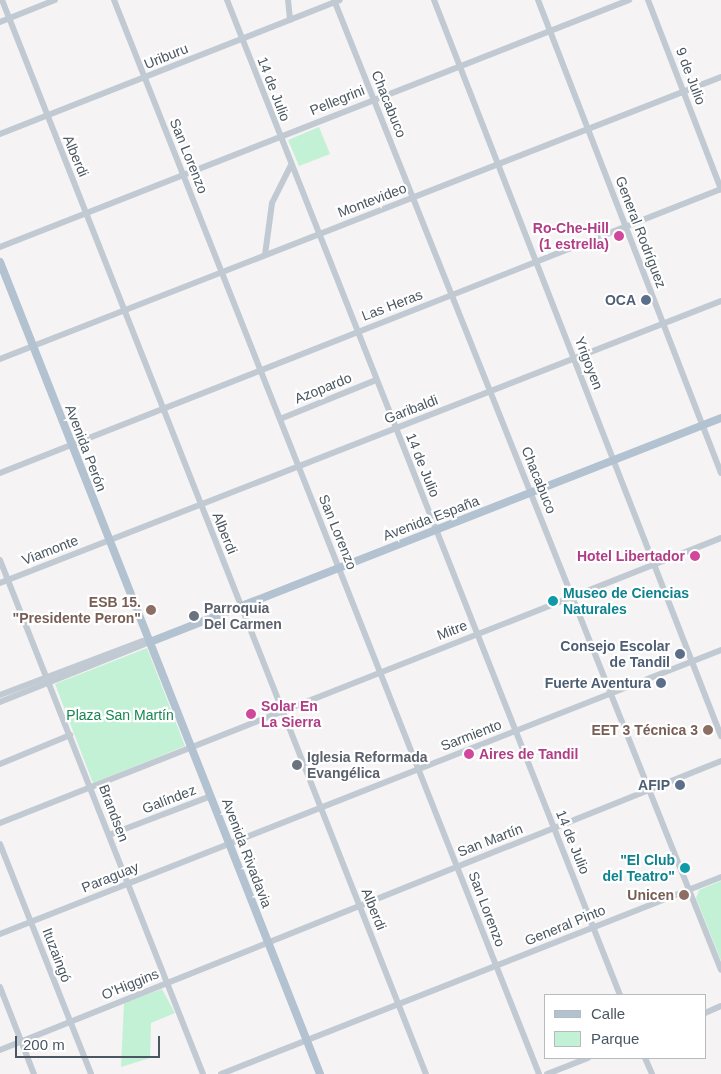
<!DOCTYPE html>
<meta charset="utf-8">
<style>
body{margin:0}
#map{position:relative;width:721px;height:1074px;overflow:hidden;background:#f5f3f3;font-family:Arial,sans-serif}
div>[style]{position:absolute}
.green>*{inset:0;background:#c3f1d5}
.minor>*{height:6px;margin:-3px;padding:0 3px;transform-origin:3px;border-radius:3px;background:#c1cad2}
.major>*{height:8px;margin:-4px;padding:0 4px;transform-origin:4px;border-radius:4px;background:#b3c2d1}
.dots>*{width:14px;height:14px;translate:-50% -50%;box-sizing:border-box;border:2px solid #fff;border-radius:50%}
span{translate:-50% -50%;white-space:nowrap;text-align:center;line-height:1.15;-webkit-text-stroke:4.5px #fff;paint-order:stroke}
.street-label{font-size:14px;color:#4a5661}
.hotel-label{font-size:14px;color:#b23c85;font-weight:700}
.right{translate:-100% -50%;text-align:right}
.left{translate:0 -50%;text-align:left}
.service-label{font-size:14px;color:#4e5e75;font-weight:700}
.culture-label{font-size:14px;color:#0d838f;font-weight:700}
.education-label{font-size:14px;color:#785e54;font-weight:700}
.worship-label{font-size:14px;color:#5b616d;font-weight:700}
.park-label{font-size:14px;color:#17864f}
.legend{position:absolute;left:544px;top:994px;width:162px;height:65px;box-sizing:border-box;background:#fff;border:1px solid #b7bbc0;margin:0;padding:6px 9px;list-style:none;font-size:15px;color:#4a5661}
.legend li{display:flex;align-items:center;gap:10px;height:25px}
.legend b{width:25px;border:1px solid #b7bbc0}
.scale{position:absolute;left:15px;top:1036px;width:145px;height:22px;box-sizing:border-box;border:2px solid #4a5661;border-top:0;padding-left:6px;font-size:15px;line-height:18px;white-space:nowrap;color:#4a5661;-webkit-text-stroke:4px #fff;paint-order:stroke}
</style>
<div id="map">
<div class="green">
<i style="clip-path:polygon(319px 127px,330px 154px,299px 166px,288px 140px)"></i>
<i style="clip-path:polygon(147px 648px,185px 746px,93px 783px,55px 684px)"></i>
<i style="clip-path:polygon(721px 881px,721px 961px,696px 898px,699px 890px)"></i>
<i style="clip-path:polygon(162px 989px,175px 1013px,151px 1023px,150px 1058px,121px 1067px,124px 1003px)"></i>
</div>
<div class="minor">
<i style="left:2px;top:0;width:1155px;rotate:68.46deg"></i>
<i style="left:114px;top:0;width:1155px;rotate:68.41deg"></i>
<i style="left:227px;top:0;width:1070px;rotate:68.45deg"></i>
<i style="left:288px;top:0;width:20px;rotate:84deg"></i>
<i style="left:334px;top:0;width:1044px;rotate:68.25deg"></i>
<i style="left:434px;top:0;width:790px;rotate:68.7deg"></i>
<i style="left:538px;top:0;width:507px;rotate:68.85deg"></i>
<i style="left:648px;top:0;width:203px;rotate:68.9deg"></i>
<i style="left:0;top:22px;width:59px;rotate:-21.8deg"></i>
<i style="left:0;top:134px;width:365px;rotate:-21.5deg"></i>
<i style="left:0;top:247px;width:676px;rotate:-21.44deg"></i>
<i style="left:265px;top:255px;width:52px;rotate:-82.3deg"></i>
<i style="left:272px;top:203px;width:42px;rotate:-63.4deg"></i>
<i style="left:0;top:359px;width:774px;rotate:-21.36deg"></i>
<i style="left:280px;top:419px;width:104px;rotate:-22.1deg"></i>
<i style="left:0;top:473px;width:775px;rotate:-21.5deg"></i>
<i style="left:0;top:560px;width:553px;rotate:68.45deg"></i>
<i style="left:0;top:583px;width:774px;rotate:-21.36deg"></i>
<i style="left:0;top:695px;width:153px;rotate:-20.7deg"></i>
<i style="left:143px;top:641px;width:7px;rotate:8deg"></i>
<i style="left:0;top:702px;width:162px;rotate:-21.8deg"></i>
<i style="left:0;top:764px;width:76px;rotate:-22.5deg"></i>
<i style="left:0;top:823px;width:775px;rotate:-21.57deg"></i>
<i style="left:109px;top:835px;width:109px;rotate:-20.9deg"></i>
<i style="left:0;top:844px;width:247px;rotate:68.4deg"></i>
<i style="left:0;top:934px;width:775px;rotate:-21.5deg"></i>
<i style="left:0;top:987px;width:93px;rotate:68.7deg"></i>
<i style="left:705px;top:1013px;width:17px;rotate:-24deg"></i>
<i style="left:0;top:1050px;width:777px;rotate:-21.84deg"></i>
<i style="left:645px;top:1058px;width:17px;rotate:66deg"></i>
<i style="left:221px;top:1074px;width:537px;rotate:-21.5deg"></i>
<i style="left:547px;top:1074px;width:44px;rotate:-21.3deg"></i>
</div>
<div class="major">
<i style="left:0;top:262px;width:873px;rotate:68.49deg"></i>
<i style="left:150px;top:642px;width:613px;rotate:-21.42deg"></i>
</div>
<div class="dots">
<i style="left:619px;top:236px;background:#d1479c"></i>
<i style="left:646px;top:300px;background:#5c6f8a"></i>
<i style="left:695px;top:556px;background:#d1479c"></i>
<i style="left:553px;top:601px;background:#0f9aa8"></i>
<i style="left:151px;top:610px;background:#8d6e63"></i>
<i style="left:194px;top:616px;background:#6b7280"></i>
<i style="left:680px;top:654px;background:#5c6f8a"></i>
<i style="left:661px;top:683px;background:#5c6f8a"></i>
<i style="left:251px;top:714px;background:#d1479c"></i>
<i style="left:708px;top:730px;background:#8d6e63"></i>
<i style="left:469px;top:754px;background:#d1479c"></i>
<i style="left:297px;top:765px;background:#6b7280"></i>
<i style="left:680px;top:785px;background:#5c6f8a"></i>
<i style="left:685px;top:868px;background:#0f9aa8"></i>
<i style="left:684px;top:895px;background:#8d6e63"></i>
</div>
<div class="street-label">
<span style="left:166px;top:56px;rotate:-22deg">Uriburu</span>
<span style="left:691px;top:76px;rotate:69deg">9 de Julio</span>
<span style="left:274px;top:89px;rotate:69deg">14 de Julio</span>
<span style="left:337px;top:100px;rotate:-22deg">Pellegrini</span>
<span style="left:389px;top:104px;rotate:68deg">Chacabuco</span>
<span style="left:76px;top:156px;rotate:67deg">Alberdi</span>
<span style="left:189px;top:156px;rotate:68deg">San Lorenzo</span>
<span style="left:372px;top:200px;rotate:-21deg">Montevideo</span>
<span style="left:641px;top:232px;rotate:69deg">General Rodríguez</span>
<span style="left:392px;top:305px;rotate:-21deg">Las Heras</span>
<span style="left:589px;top:363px;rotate:69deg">Yrigoyen</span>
<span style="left:323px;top:388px;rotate:-22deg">Azopardo</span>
<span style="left:411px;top:409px;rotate:-21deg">Garibaldi</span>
<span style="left:86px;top:448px;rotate:69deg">Avenida Perón</span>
<span style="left:423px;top:465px;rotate:68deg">14 de Julio</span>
<span style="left:539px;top:480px;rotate:68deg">Chacabuco</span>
<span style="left:431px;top:518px;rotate:-21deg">Avenida España</span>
<span style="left:338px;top:532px;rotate:68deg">San Lorenzo</span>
<span style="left:225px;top:533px;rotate:68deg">Alberdi</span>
<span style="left:50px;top:550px;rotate:-21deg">Viamonte</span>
<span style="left:452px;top:630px;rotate:-21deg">Mitre</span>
<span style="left:471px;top:735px;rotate:-21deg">Sarmiento</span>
<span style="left:169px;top:799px;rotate:-21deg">Galíndez</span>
<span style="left:114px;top:813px;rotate:69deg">Brandsen</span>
<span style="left:490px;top:840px;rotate:-21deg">San Martín</span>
<span style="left:573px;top:842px;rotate:68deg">14 de Julio</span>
<span style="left:247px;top:853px;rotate:69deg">Avenida Rivadavia</span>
<span style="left:110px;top:877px;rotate:-22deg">Paraguay</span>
<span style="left:374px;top:909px;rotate:68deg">Alberdi</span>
<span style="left:487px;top:909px;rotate:69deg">San Lorenzo</span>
<span style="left:565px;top:925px;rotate:-22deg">General Pinto</span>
<span style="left:57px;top:955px;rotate:69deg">Ituzaingó</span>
<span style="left:130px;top:984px;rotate:-22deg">O'Higgins</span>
</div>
<div class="hotel-label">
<span class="right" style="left:609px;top:236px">Ro-Che-Hill<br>(1 estrella)</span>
<span class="right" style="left:685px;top:556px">Hotel Libertador</span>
<span class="left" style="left:261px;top:714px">Solar En<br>La Sierra</span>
<span class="left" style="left:479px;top:754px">Aires de Tandil</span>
</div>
<div class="service-label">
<span class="right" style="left:636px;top:300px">OCA</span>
<span class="right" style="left:670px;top:654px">Consejo Escolar<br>de Tandil</span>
<span class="right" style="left:651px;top:683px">Fuerte Aventura</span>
<span class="right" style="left:670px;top:785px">AFIP</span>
</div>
<div class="culture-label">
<span class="left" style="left:563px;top:601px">Museo de Ciencias<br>Naturales</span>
<span class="right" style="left:675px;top:868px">"El Club<br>del Teatro"</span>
</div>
<div class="education-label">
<span class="right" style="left:141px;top:610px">ESB 15.<br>"Presidente Peron"</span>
<span class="right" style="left:698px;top:730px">EET 3 Técnica 3</span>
<span class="right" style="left:674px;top:895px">Unicen</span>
</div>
<div class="worship-label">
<span class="left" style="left:204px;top:616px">Parroquia<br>Del Carmen</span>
<span class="left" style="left:307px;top:765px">Iglesia Reformada<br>Evangélica</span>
</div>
<div class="park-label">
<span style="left:120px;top:715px">Plaza San Martín</span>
</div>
<ul class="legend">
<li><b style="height:6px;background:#b3c2d1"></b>Calle</li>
<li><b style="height:14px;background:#c3f1d5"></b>Parque</li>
</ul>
<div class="scale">200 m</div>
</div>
